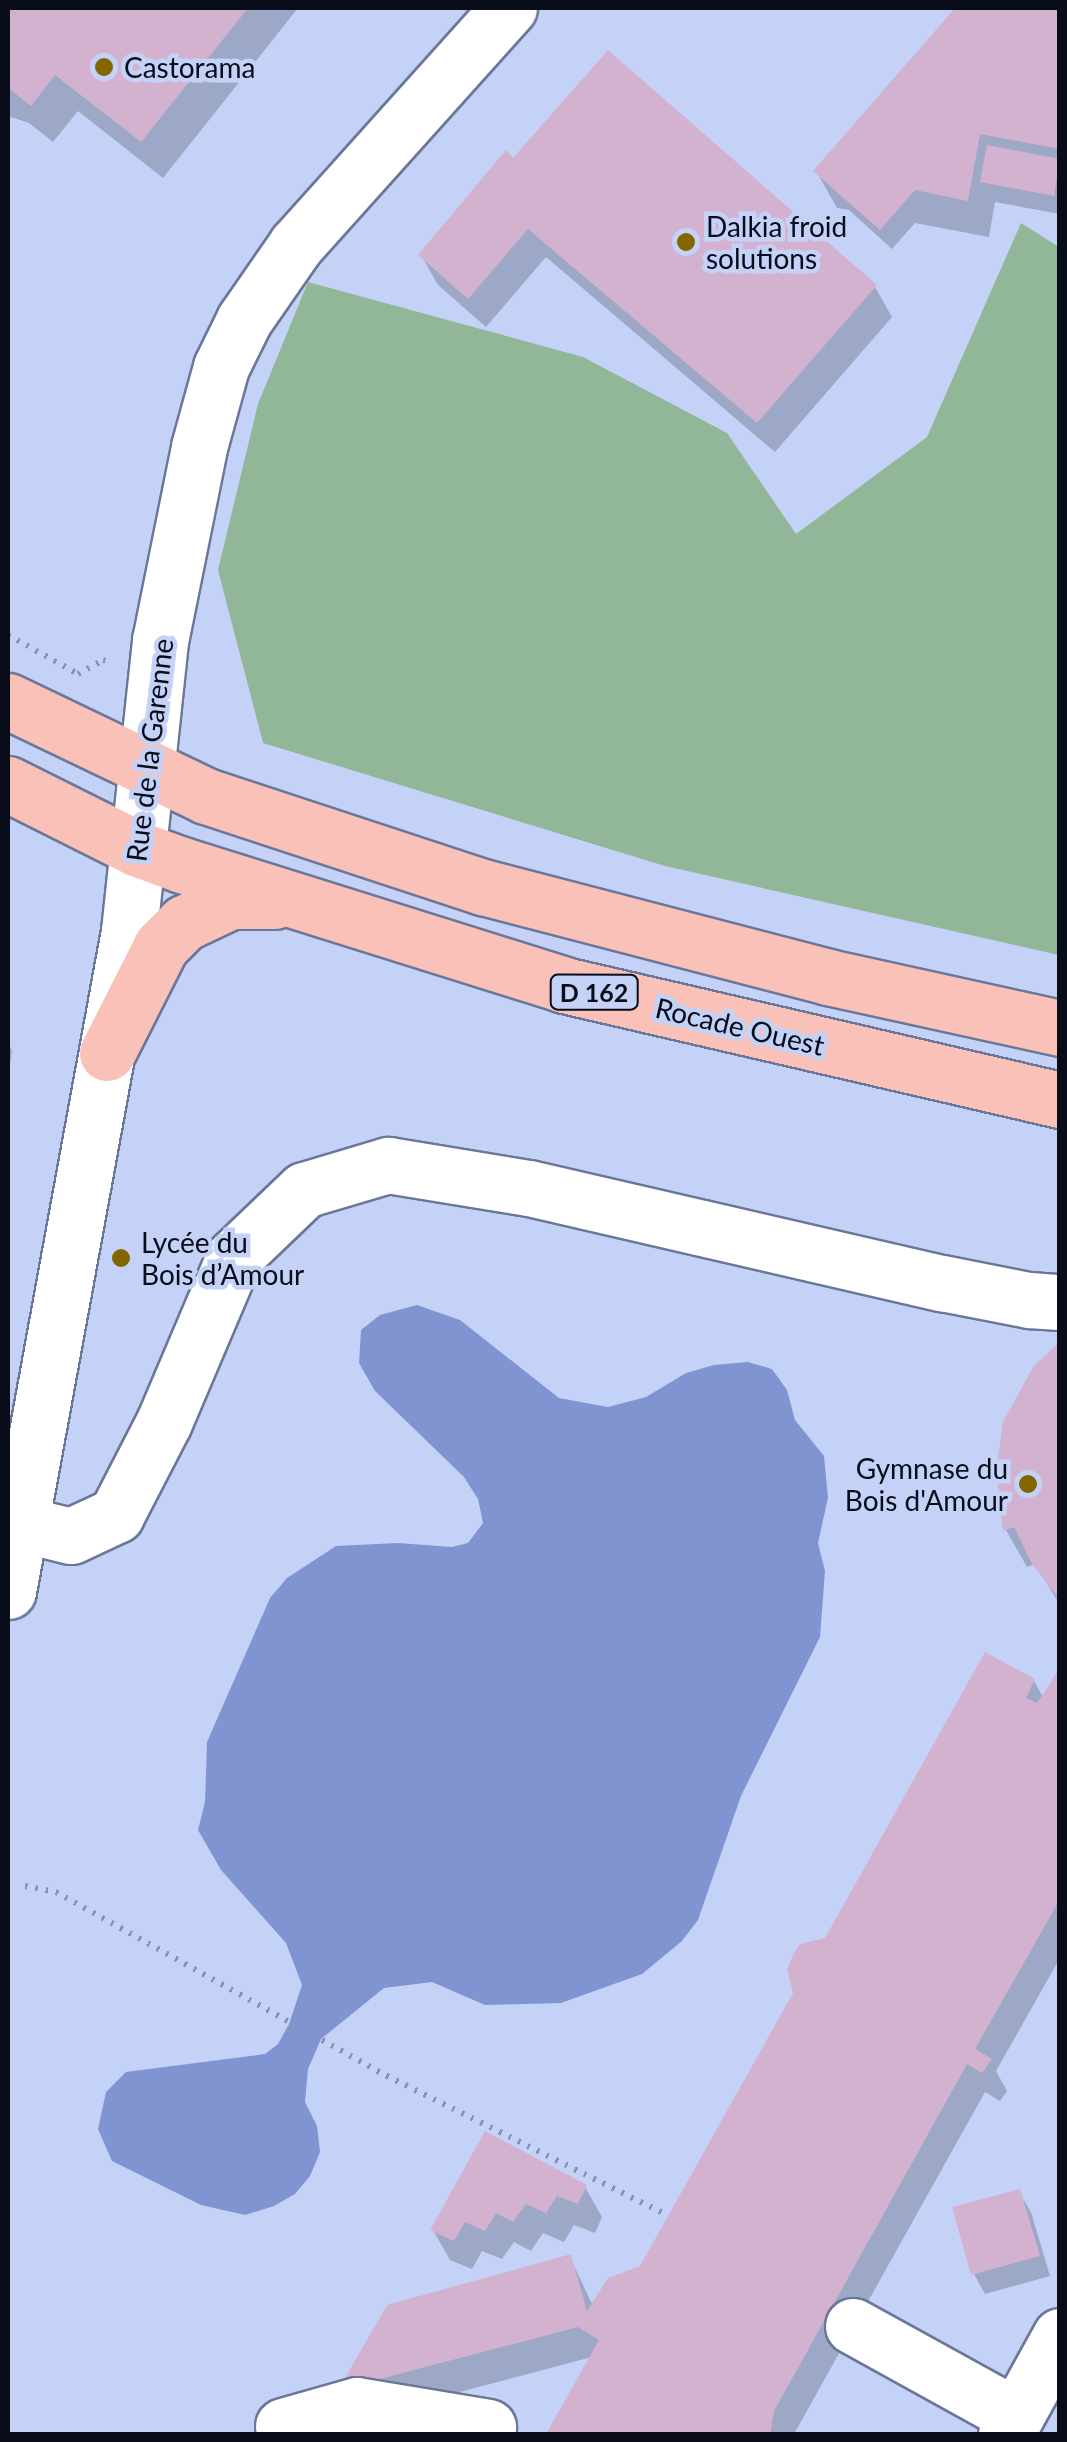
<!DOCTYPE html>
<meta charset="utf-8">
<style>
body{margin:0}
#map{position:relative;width:1067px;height:2442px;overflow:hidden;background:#c5d2f8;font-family:Lato,sans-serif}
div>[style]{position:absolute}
.green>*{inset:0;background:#92b698}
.water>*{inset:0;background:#8094d1}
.shadow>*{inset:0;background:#0003}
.building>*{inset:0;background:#d3b2d0}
.path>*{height:6px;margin-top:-3px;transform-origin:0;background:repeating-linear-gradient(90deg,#8892b0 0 2.5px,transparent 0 10.5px)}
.roads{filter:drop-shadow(2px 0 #6b7799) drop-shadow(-2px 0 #6b7799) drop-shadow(0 2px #6b7799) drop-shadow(0 -2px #6b7799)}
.minor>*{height:55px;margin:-27.5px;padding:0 27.5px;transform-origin:27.5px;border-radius:27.5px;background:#fff}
.major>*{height:55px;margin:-27.5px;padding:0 27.5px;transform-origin:27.5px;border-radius:27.5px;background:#fac1b8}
.dots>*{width:28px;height:28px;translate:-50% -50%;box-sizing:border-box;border:5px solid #c5d2f8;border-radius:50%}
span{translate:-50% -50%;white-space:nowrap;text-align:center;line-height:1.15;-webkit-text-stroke:9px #c5d2f8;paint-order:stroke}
.shield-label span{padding:2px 8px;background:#c5d2f8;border:2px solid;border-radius:8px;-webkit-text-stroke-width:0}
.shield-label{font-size:25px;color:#090d1a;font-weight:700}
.poi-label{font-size:28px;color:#090d1a}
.left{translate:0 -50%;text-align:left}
.right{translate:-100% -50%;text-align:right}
.street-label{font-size:28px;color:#090d1a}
.frame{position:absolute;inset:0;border:10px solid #090d1a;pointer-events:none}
</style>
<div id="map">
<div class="green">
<i style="clip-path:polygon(1021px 223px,1059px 247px,1059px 955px,665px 866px,263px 743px,218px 570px,258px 404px,308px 282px,583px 357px,727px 433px,796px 534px,927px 437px)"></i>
</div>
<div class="water">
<i style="clip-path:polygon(417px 1305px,460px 1320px,559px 1398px,608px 1407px,646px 1397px,686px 1373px,714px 1365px,748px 1362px,772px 1369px,787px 1390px,795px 1420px,824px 1456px,828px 1498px,818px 1543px,825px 1571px,820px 1637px,741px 1796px,698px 1920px,682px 1941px,642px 1974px,561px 2003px,485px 2005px,432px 1982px,384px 1988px,321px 2039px,308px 2069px,305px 2102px,317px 2126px,320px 2152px,310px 2176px,295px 2194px,274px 2206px,245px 2215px,201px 2205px,112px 2161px,98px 2129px,106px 2092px,126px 2072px,265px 2054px,278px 2044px,289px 2024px,302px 1985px,286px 1943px,221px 1870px,198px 1830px,205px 1802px,207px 1742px,270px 1598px,287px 1578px,336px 1546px,398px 1543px,452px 1547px,468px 1543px,483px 1523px,478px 1499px,464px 1477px,375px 1391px,359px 1363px,361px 1330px,380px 1315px)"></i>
</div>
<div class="shadow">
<i style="clip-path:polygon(8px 8px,298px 8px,163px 178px,78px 111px,53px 142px,29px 123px,8px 116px)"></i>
<i style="clip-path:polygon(958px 8px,1060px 8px,1060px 214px,995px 202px,989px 237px,915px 223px,892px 249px,849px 210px,837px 208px,816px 171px)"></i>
<i style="clip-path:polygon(514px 162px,875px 287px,892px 317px,775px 452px,546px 257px,486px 327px,438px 285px,421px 255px)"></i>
<i style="clip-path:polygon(8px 1042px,12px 1051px,8px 1079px)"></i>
<i style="clip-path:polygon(1060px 1344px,1060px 1605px,1035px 1564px,1027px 1567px,1006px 1530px)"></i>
<i style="clip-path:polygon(1058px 1670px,1060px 1958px,996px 2071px,1007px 2091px,1000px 2101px,985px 2092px,794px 2434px,549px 2434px,592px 2357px,357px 2419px,340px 2390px,570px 2257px,593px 2306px,641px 2268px,826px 1940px,1034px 1681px,1043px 1697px)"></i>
<i style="clip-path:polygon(585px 2187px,602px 2217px,595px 2233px,574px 2225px,564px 2242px,543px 2233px,531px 2251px,514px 2242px,502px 2259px,482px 2251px,472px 2269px,450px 2260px,433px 2230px)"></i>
<i style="clip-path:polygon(1019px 2192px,1031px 2212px,1050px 2276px,985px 2294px,974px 2274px)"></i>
</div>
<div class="building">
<i style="clip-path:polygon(8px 8px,248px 8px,141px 142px,55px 75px,31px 106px,8px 88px)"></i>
<i style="clip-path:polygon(955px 8px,1060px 8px,1060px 149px,980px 134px,968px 201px,915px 190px,880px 230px,813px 171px)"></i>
<i style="clip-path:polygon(608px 50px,877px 285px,757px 423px,528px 229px,468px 299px,418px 255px,506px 150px,513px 158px)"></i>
<i style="clip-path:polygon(987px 145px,1060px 159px,1054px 196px,980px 182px)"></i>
<i style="clip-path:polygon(1060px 1341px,1060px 1600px,1032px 1564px,1014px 1527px,1003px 1531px,996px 1471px,1003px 1422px,1033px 1367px)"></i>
<i style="clip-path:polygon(985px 1652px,1035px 1679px,1026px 1698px,1037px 1703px,1060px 1668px,1060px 1899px,975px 2049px,992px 2059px,982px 2073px,967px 2064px,774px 2411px,770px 2434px,546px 2434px,599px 2340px,578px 2327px,338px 2390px,387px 2305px,571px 2254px,587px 2311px,608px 2278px,640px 2266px,793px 1993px,787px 1969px,793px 1955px,800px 1944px,825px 1938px)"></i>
<i style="clip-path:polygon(485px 2131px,587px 2185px,578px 2204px,557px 2196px,546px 2213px,526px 2204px,513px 2222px,496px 2213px,485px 2231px,465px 2222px,454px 2241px,430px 2230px)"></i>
<i style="clip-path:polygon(1020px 2189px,1040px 2256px,971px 2275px,952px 2207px)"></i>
</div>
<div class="path">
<i style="left:8px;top:635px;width:80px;rotate:29.1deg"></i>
<i style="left:78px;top:674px;width:29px;rotate:-29deg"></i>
<i style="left:103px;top:660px;width:9px;rotate:18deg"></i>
<i style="left:25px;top:1886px;width:32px;rotate:11deg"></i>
<i style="left:56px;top:1892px;width:368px;rotate:29.1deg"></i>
<i style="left:377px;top:2071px;width:319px;rotate:26.4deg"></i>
</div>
<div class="roads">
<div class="minor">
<i style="left:22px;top:1524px;width:50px;rotate:13.8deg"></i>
<i style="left:71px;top:1536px;width:50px;rotate:-25deg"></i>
<i style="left:116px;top:1515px;width:105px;rotate:-62.7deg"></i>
<i style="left:164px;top:1422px;width:179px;rotate:-67deg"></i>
<i style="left:234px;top:1257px;width:97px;rotate:-43.7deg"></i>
<i style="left:304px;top:1190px;width:88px;rotate:-16.6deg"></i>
<i style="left:388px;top:1165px;width:143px;rotate:9.3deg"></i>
<i style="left:529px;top:1188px;width:424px;rotate:13deg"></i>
<i style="left:942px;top:1283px;width:89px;rotate:11.1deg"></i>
<i style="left:1029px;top:1300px;width:31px;rotate:4deg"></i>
<i style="left:8px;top:1591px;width:671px;rotate:-79.61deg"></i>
<i style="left:129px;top:931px;width:292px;rotate:-83.9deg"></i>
<i style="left:160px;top:641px;width:198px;rotate:-78.6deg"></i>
<i style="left:199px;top:447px;width:83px;rotate:-74.6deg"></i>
<i style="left:221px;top:367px;width:52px;rotate:-63.9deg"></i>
<i style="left:244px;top:320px;width:91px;rotate:-55.3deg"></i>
<i style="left:296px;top:245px;width:319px;rotate:-48.1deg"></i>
<i style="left:853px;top:2326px;width:186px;rotate:28.9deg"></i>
<i style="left:283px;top:2426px;width:77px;rotate:-15.8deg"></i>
<i style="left:357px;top:2405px;width:133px;rotate:9.5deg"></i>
<i style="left:1006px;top:2434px;width:112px;rotate:-61.1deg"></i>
</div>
<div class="major">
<i style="left:8px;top:701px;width:220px;rotate:25.6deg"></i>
<i style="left:206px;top:796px;width:292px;rotate:18.2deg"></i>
<i style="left:483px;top:887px;width:357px;rotate:14.6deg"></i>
<i style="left:828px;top:977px;width:238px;rotate:12.4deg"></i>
<i style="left:8px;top:784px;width:145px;rotate:26.6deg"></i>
<i style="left:138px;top:849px;width:47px;rotate:20deg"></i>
<i style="left:182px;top:865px;width:400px;rotate:17.4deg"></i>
<i style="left:564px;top:985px;width:509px;rotate:13.05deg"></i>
<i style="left:107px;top:1053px;width:120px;rotate:-63.2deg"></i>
<i style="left:161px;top:946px;width:33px;rotate:-45deg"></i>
<i style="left:184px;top:923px;width:52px;rotate:-25.1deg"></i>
<i style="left:231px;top:901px;width:43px"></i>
</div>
</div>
<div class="dots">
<i style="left:104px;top:67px;background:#836600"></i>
<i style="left:686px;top:242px;background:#836600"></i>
<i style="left:121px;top:1258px;background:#836600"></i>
<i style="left:1028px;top:1484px;background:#836600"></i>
</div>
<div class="shield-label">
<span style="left:594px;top:992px">D 162</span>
</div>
<div class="poi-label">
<span class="left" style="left:124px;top:67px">Castorama</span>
<span class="left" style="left:706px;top:242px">Dalkia froid<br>solutions</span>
<span class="left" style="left:141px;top:1258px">Lycée du<br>Bois d’Amour</span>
<span class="right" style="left:1008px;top:1484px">Gymnase du<br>Bois d'Amour</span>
</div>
<div class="street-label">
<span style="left:149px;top:750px;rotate:-83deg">Rue de la Garenne</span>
<span style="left:740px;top:1026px;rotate:13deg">Rocade Ouest</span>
</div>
<div class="frame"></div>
</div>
